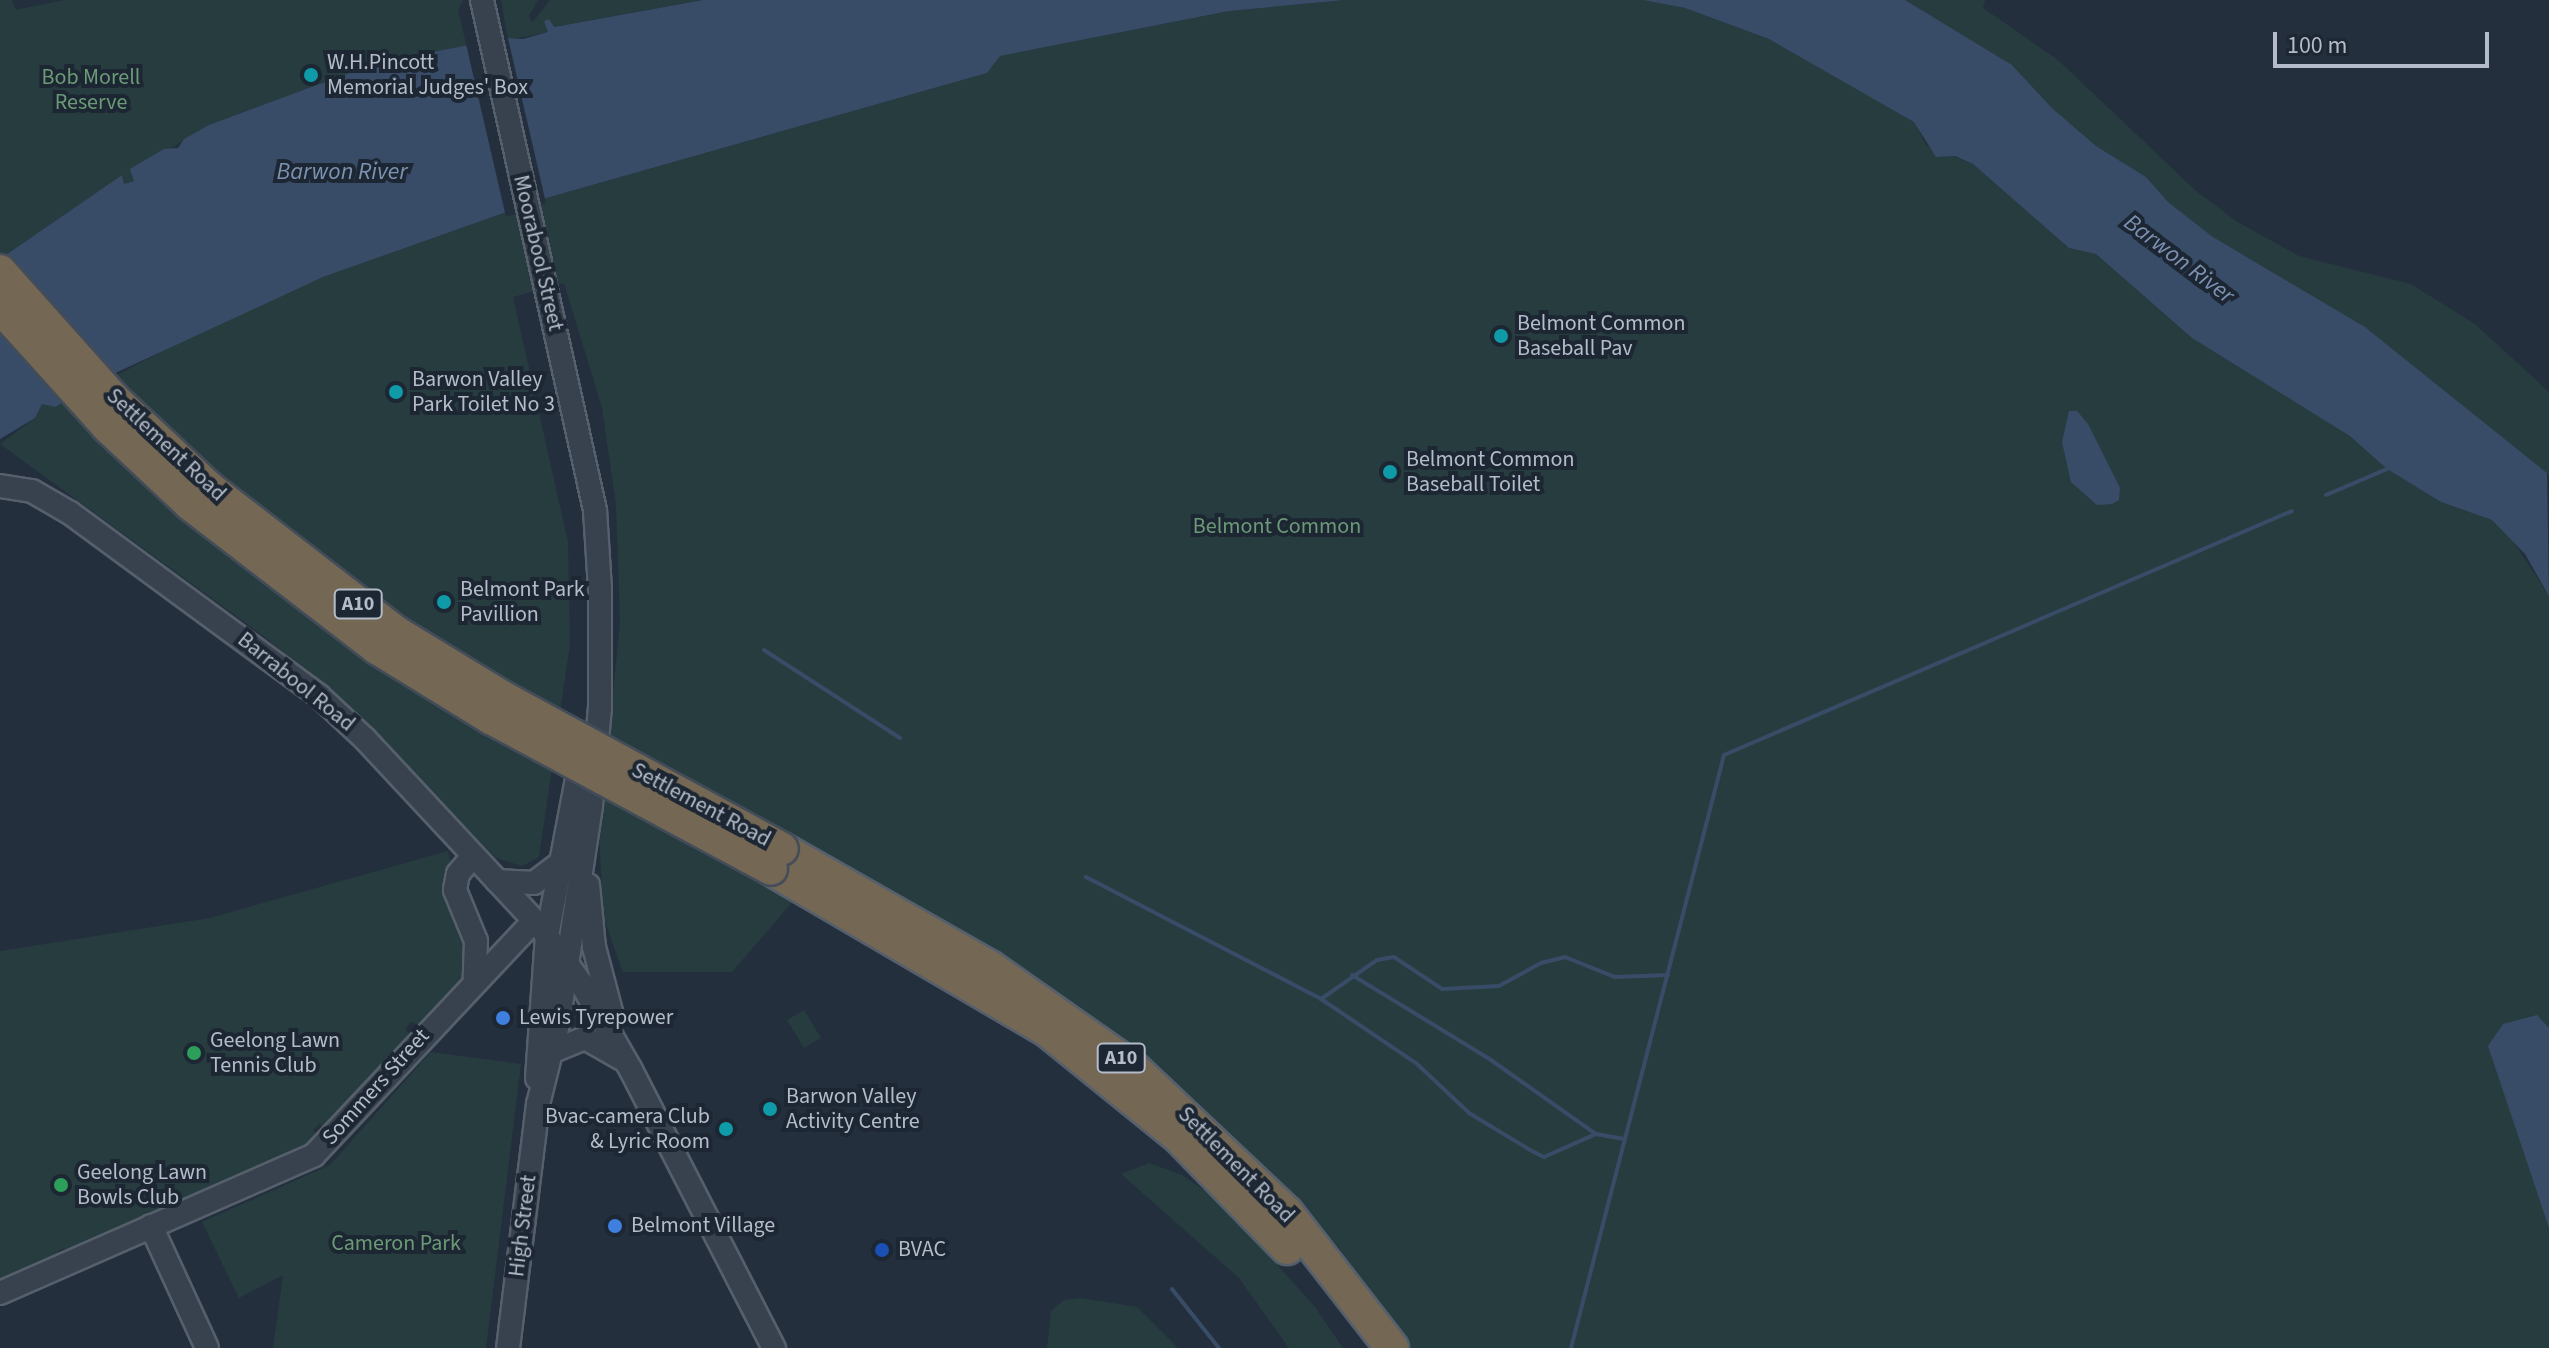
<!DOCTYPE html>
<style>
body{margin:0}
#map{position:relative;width:2549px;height:1348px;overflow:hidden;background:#242f3e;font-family:"Source Sans 3",sans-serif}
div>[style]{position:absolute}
.green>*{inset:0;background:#263c3f}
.water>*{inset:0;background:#394c67}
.pier>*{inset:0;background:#242f3e}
.stream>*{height:4px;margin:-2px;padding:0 2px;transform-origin:2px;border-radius:2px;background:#394c67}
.roads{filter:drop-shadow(2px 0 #565f6c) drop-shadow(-2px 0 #565f6c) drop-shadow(0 2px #565f6c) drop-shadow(0 -2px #565f6c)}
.minor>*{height:22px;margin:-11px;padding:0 11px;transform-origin:11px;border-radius:11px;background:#38414e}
.highway>*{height:32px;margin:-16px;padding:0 16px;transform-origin:16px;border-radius:16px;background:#746855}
.bridges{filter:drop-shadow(2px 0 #434c59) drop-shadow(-2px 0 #434c59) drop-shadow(0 2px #434c59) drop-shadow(0 -2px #434c59)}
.highway-bridge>*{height:32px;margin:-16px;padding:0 16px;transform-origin:16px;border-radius:16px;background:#746855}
.dots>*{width:22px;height:22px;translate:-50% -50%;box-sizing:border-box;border:4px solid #1d2633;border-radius:50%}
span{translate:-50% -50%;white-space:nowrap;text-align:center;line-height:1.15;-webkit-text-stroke:8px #1d2633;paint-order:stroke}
.shield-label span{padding:2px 6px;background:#1d2633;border:2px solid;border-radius:6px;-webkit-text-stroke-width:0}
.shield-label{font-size:20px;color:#b4bcc9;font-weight:700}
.poi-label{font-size:22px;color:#b4bcc9}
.left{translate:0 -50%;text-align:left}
.right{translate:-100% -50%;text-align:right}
.park-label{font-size:22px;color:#6b9a76}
.street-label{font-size:22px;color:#b4bcc9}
.water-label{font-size:24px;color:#7c92b1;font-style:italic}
.scale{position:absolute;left:2273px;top:32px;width:216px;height:36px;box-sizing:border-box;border:4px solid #b4bcc9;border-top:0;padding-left:10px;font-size:24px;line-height:28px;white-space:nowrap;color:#b4bcc9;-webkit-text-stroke:6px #1d2633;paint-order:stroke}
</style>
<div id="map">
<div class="green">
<i style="clip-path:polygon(0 0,12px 0,16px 10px,64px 0,463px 0,458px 10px,467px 48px,376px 63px,209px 125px,134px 171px,134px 181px,123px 184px,122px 175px,0 259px)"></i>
<i style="clip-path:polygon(501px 0,538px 0,529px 16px,532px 23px,550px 0,703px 0,553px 27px,549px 32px,508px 40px)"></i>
<i style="clip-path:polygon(1345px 0,1643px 0,1685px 8px,1769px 39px,1915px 122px,1926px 145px,1973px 164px,2069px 248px,2096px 254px,2192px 338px,2350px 435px,2387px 469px,2441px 502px,2492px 520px,2509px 535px,2549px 596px,2549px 1348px,1406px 1348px,1339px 1248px,1196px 1101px,1058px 995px,827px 862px,732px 972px,623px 972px,603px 916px,599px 832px,620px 623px,616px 505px,602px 408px,564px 283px,513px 297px,568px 542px,570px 644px,539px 857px,522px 866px,496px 858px,341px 701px,265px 637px,0 444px,35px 418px,42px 404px,55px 407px,198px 333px,323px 277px,543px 199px,987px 73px,999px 56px,1229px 11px)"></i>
<i style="clip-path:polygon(1905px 0,1985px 0,1983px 8px,2058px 60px,2195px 190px,2236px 221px,2299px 256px,2411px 284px,2475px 324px,2549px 392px,2549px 475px,2365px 327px,2213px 237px,2168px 202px,2146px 177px,2096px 146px,2052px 108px,2012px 65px)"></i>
<i style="clip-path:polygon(448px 851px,470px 939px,469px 969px,421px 1026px,411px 1022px,405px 1029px,411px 1036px,355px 1091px,349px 1106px,326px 1128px,319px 1124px,313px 1130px,318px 1137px,308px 1147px,176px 1205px,173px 1198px,166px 1201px,168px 1208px,67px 1253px,64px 1248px,58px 1251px,60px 1256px,0 1285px,0 951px,210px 918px)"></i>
<i style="clip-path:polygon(804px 1010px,821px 1038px,804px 1048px,787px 1020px)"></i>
<i style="clip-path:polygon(431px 1052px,521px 1064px,486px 1348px,273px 1348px,283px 1275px,239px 1298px,202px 1222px,330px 1165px)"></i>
<i style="clip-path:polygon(1149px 1163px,1182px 1175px,1220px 1201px,1315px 1307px,1343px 1348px,1289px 1348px,1239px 1278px,1121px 1174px)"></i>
<i style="clip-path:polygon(1081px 1298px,1137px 1307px,1178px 1348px,1047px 1348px,1051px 1311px,1064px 1300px)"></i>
</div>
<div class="water">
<i style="clip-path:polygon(703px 0,1345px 0,1229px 11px,1000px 56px,987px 73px,543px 199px,323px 277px,111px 375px,55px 407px,42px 404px,35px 418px,0 439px,0 259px,122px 175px,124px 184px,134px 181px,130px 169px,164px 149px,178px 148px,184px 139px,209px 125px,376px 63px,505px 38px,523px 39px,548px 32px,544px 21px,549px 19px,554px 27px)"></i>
<i style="clip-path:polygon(1643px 0,1905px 0,2012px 65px,2052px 108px,2096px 146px,2146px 177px,2168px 202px,2213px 237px,2365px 327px,2547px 473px,2549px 596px,2525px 554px,2492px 520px,2441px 502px,2387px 469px,2350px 436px,2192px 338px,2096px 254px,2069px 248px,1973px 164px,1955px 156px,1936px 157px,1914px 122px,1769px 39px,1685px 8px)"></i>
<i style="clip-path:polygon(2069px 411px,2077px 411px,2088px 424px,2120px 488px,2119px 500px,2112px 504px,2097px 505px,2071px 482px,2062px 442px)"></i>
<i style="clip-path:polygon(2537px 1015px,2549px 1028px,2549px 1228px,2488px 1046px,2503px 1024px)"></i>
</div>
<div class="pier">
<i style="clip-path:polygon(507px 34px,546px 203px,506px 217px,466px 44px)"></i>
</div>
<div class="stream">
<i style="left:2326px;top:495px;width:66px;rotate:-23.1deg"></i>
<i style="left:764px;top:650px;width:162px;rotate:32.9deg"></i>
<i style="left:1086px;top:877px;width:265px;rotate:27.4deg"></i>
<i style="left:1321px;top:999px;width:115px;rotate:34deg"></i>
<i style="left:1416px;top:1063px;width:73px;rotate:43.3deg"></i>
<i style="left:1469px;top:1113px;width:71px;rotate:31.2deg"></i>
<i style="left:1530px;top:1150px;width:16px;rotate:27deg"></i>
<i style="left:1544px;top:1157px;width:57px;rotate:-23.9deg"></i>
<i style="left:1596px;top:1134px;width:29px;rotate:10deg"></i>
<i style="left:1352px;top:975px;width:163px;rotate:31.4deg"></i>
<i style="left:1491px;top:1060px;width:128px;rotate:35.2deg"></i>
<i style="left:1321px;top:999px;width:68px;rotate:-34.9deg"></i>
<i style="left:1377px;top:960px;width:17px;rotate:-10deg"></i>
<i style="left:1394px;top:957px;width:58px;rotate:33.7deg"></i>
<i style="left:1442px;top:989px;width:57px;rotate:-3deg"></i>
<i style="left:1499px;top:986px;width:48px;rotate:-28.7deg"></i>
<i style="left:1541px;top:963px;width:25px;rotate:-14deg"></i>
<i style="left:1565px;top:957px;width:54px;rotate:21.8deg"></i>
<i style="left:1615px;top:977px;width:53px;rotate:-2.2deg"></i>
<i style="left:1172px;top:1289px;width:75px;rotate:51.5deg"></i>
<i style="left:1571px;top:1348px;width:612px;rotate:-75.53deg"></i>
<i style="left:1724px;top:755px;width:618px;rotate:-23.25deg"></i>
</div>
<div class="roads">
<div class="minor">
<i style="left:482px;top:0;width:522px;rotate:77.51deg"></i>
<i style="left:595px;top:510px;width:80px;rotate:86.4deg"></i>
<i style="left:600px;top:590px;width:117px;rotate:90deg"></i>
<i style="left:600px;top:707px;width:99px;rotate:95.2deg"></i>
<i style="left:591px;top:806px;width:220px;rotate:98.6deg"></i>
<i style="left:558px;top:1024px;width:82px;rotate:104deg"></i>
<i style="left:538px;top:1104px;width:246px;rotate:97deg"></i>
<i style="left:0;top:486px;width:32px;rotate:9deg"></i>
<i style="left:32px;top:491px;width:44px;rotate:30.1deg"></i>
<i style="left:70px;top:513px;width:309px;rotate:36.3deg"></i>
<i style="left:319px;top:696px;width:63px;rotate:43.1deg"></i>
<i style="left:365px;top:739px;width:260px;rotate:47deg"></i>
<i style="left:542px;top:929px;width:67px;rotate:54.2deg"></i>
<i style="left:581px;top:983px;width:100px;rotate:60.1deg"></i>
<i style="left:631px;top:1070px;width:313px;rotate:62.8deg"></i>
<i style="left:473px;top:856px;width:23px;rotate:130deg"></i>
<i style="left:458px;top:874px;width:16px;rotate:101deg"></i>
<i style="left:455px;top:890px;width:55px;rotate:67.6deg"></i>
<i style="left:476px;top:941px;width:37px;rotate:92deg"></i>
<i style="left:497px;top:881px;width:37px;rotate:3deg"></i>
<i style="left:534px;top:883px;width:31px;rotate:-37deg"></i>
<i style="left:588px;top:885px;width:62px;rotate:84.5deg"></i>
<i style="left:594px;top:947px;width:74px;rotate:75.2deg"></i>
<i style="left:553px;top:1051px;width:35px;rotate:-22deg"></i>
<i style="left:585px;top:1038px;width:43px;rotate:29.6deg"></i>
<i style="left:537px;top:1078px;width:142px;rotate:-86deg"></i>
<i style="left:547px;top:936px;width:186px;rotate:-79.2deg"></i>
<i style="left:151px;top:1226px;width:134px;rotate:65.3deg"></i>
<i style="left:0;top:1293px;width:343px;rotate:-23.7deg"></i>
<i style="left:314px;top:1155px;width:321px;rotate:-46.8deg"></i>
</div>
<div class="highway">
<i style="left:782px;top:849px;width:239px;rotate:29.6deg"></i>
<i style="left:990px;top:967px;width:172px;rotate:35.1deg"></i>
<i style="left:1131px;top:1066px;width:214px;rotate:43.3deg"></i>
<i style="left:1287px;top:1213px;width:171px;rotate:52.1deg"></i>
<i style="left:771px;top:869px;width:321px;rotate:30.3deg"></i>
<i style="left:1048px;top:1031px;width:169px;rotate:39deg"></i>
<i style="left:1179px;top:1137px;width:155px;rotate:45.8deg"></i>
</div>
</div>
<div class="bridges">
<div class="highway-bridge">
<i style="left:0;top:271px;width:170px;rotate:48.3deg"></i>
<i style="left:113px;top:398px;width:130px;rotate:43.1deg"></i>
<i style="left:208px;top:487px;width:235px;rotate:37.7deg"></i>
<i style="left:394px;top:631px;width:129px;rotate:31.3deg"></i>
<i style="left:504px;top:698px;width:316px;rotate:28.5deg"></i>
<i style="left:0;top:307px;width:161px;rotate:48deg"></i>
<i style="left:108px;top:427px;width:112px;rotate:43.2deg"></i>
<i style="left:190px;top:504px;width:236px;rotate:37.6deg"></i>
<i style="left:377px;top:648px;width:134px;rotate:31.6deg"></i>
<i style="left:491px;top:718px;width:318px;rotate:28.3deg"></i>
</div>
</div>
<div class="dots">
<i style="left:311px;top:75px;background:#0f9aa8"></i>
<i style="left:1501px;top:336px;background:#0f9aa8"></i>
<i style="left:396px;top:392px;background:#0f9aa8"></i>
<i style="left:1390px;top:472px;background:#0f9aa8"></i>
<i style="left:444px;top:602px;background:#0f9aa8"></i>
<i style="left:503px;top:1018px;background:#3f7fe0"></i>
<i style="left:194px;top:1053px;background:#2e9e5b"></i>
<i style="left:770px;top:1109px;background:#0f9aa8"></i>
<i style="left:726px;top:1129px;background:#0f9aa8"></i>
<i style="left:61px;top:1185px;background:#2e9e5b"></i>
<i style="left:615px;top:1226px;background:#3f7fe0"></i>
<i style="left:882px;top:1250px;background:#1a4fb4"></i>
</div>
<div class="shield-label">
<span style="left:358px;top:604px">A10</span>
<span style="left:1121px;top:1058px">A10</span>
</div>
<div class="poi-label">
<span class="left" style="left:327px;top:75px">W.H.Pincott<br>Memorial Judges' Box</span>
<span class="left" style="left:1517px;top:336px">Belmont Common<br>Baseball Pav</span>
<span class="left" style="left:412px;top:392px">Barwon Valley<br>Park Toilet No 3</span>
<span class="left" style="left:1406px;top:472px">Belmont Common<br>Baseball Toilet</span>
<span class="left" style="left:460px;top:602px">Belmont Park<br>Pavillion</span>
<span class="left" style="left:519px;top:1018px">Lewis Tyrepower</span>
<span class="left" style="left:210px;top:1053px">Geelong Lawn<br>Tennis Club</span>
<span class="left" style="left:786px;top:1109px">Barwon Valley<br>Activity Centre</span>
<span class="right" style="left:710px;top:1129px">Bvac-camera Club<br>&amp; Lyric Room</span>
<span class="left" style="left:77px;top:1185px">Geelong Lawn<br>Bowls Club</span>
<span class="left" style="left:631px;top:1226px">Belmont Village</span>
<span class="left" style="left:898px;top:1250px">BVAC</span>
</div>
<div class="park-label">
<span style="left:91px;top:90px">Bob Morell<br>Reserve</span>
<span style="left:1277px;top:527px">Belmont Common</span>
<span style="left:396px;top:1244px">Cameron Park</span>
</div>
<div class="street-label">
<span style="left:538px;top:253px;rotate:77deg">Moorabool Street</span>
<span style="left:166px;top:445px;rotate:43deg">Settlement Road</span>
<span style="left:296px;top:682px;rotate:39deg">Barrabool Road</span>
<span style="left:701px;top:805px;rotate:28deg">Settlement Road</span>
<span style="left:376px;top:1087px;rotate:-48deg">Sommers Street</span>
<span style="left:1236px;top:1165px;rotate:45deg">Settlement Road</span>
<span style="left:523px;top:1226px;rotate:-83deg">High Street</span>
</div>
<div class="water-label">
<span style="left:342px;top:172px">Barwon River</span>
<span style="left:2179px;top:259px;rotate:37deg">Barwon River</span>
</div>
<div class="scale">100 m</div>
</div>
